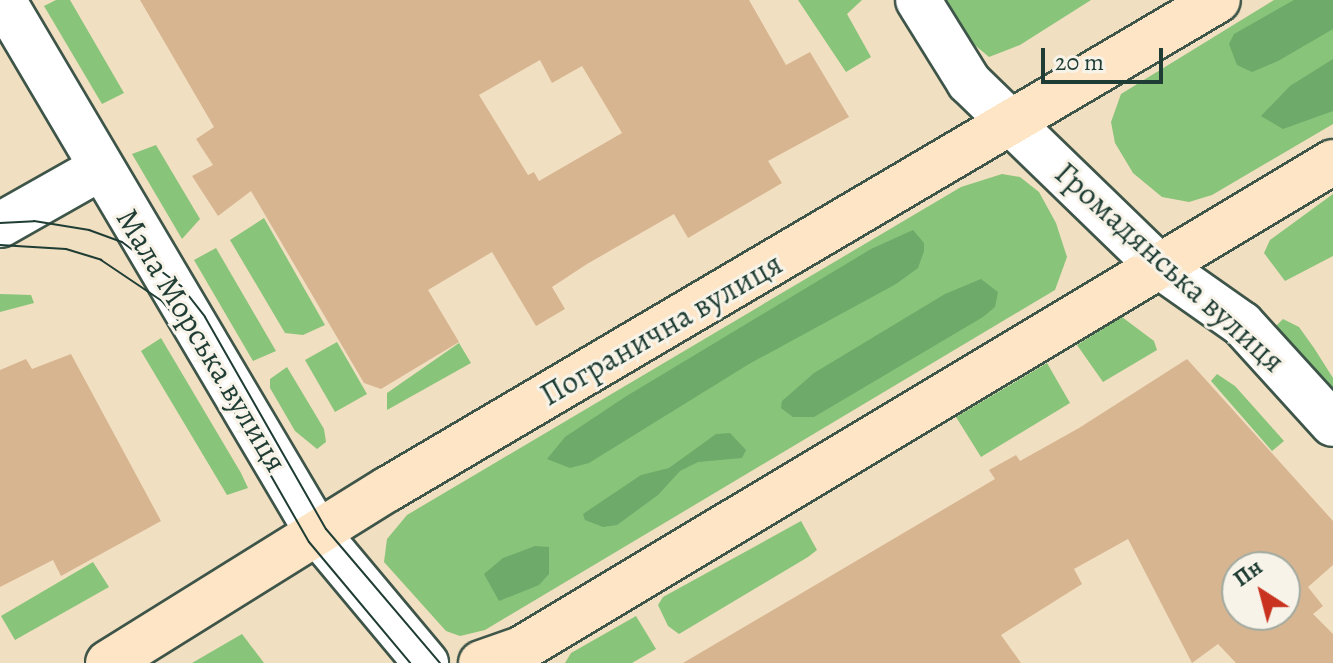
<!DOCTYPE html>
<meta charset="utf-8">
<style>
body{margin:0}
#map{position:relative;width:1333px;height:663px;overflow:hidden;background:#f1dfc1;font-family:Alegreya,serif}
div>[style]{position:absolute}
.green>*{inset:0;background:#88c47a}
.forest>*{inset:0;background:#6eaa6a}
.building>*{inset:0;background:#d8b591}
.roads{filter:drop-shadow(2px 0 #3e5549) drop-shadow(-2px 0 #3e5549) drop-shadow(0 2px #3e5549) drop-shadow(0 -2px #3e5549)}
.street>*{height:44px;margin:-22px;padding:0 22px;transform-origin:22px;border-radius:22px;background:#fff}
.secondary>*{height:44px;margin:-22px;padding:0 22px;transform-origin:22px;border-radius:22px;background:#fde5c5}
.tram>*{height:2px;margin:-1px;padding:0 1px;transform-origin:1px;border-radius:1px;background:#1f3d34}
span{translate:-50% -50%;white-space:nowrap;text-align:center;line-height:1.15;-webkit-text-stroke:6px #f7f3e8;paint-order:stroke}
.street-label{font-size:32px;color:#1f3d34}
.north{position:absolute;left:1221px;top:551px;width:80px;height:80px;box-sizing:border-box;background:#f7f3e8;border:2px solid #a1aaa0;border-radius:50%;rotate:324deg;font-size:22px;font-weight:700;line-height:32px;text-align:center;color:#1f3d34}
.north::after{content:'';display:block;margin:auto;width:28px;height:36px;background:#c8321e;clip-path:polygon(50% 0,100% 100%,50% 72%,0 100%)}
.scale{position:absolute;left:1041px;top:48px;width:122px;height:36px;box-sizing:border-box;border:4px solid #1f3d34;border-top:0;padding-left:10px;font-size:24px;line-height:28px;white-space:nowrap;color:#1f3d34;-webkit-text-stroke:6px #f7f3e8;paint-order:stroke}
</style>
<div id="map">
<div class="green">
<i style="clip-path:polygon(56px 0,70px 0,124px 93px,102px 104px,44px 6px)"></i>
<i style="clip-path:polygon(798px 0,862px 0,847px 14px,871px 57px,846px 72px)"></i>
<i style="clip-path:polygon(946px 0,1091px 0,1020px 45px,989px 57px,970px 41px)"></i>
<i style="clip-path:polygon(1274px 0,1333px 0,1333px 124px,1212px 195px,1189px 202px,1162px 197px,1133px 173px,1115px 143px,1111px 122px,1121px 94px)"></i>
<i style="clip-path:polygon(156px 145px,200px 219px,182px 239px,132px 154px)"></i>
<i style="clip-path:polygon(1002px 174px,1020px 177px,1039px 192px,1056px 223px,1067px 257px,1055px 290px,485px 630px,460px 636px,446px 631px,384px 562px,387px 539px,407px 515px,961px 187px)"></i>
<i style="clip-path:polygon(1333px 194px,1333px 256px,1285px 281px,1264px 253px,1270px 240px)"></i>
<i style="clip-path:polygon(264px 218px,325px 325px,303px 335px,285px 333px,230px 240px)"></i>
<i style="clip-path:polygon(216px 248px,276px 351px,253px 361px,194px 260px)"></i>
<i style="clip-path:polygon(0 294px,31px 295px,34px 303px,0 312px)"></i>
<i style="clip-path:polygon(1122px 317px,1154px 341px,1157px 350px,1103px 382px,1077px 345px)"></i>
<i style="clip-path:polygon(1283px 319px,1299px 327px,1314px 348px,1333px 378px,1333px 392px,1274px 328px)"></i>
<i style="clip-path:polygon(161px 338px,241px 473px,248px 488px,227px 495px,141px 351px)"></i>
<i style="clip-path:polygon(337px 342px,367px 394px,335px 412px,305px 360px)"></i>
<i style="clip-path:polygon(459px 343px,471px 363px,387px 410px,387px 393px)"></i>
<i style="clip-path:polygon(1047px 363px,1070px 403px,981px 457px,956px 417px)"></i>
<i style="clip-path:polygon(287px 367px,324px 429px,326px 442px,317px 449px,295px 431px,270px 388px,270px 379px)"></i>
<i style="clip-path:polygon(1217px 374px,1235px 386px,1284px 441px,1272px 451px,1211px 381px)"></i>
<i style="clip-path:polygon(801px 521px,817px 550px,808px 557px,679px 634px,668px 626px,658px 605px,663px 597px)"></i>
<i style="clip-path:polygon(93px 562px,109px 587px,15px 640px,1px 616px)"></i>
<i style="clip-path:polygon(636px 616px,656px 649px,632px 663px,565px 663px,571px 653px)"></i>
<i style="clip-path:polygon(242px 634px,264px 663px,192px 663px)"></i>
</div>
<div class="forest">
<i style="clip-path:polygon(1294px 0,1333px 0,1333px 29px,1278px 61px,1252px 72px,1237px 65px,1229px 44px,1234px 34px)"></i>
<i style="clip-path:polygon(1333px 59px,1333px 111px,1283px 129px,1261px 116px,1290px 86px)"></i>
<i style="clip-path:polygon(913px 230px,924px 243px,924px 251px,918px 268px,896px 284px,749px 364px,589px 463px,570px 468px,547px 459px,565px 437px,625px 397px,871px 249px)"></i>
<i style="clip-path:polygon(981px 279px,998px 292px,995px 307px,983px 317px,814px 417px,793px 417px,781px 408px,782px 401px,814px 373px,945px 294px)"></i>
<i style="clip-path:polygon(730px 433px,746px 450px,742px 458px,698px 462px,680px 471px,658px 495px,617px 525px,603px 527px,585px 520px,583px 514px,641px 475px,669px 468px,716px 434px)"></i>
<i style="clip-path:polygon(535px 546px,549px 547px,549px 574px,539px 585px,499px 601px,484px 574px,503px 558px)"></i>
</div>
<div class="building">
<i style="clip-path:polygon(evenodd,140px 0,749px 0,786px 65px,810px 52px,849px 117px,768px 161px,782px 183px,688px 238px,674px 214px,587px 264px,552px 287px,565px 309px,536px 326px,492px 252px,428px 290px,459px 342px,381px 389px,364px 383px,251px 191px,218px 216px,192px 176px,213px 165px,196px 139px,214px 127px,140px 0,540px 60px,552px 83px,582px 66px,622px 133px,539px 181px,534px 172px,528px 175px,479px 95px,540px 60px)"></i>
<i style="clip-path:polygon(71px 354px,161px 521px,61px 576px,53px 560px,0 587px,0 370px,26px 359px,32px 369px)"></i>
<i style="clip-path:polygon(evenodd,1187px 359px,1333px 521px,1333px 565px,1308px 587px,1323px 606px,1313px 614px,1333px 634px,1333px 663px,1236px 663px,1218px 644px,1192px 663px,1128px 539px,1074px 569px,1082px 584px,1001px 635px,1021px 663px,683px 663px,995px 479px,989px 470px,1016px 455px,1020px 461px,1079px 428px,1187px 359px,1237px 567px,1285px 567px,1285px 615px,1237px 615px,1237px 567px)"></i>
</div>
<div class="roads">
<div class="street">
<i style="left:3px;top:0;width:621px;rotate:59.43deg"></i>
<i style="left:319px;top:535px;width:167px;rotate:50.1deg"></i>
<i style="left:918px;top:0;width:97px;rotate:58.1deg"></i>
<i style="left:969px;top:82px;width:263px;rotate:44.1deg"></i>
<i style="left:1158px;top:265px;width:103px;rotate:35.1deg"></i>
<i style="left:1242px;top:324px;width:135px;rotate:47.7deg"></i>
<i style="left:0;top:225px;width:114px;rotate:-29.5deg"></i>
</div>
<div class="secondary">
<i style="left:108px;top:663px;width:330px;rotate:-31.9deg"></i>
<i style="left:388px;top:489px;width:963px;rotate:-30.5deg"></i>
<i style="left:481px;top:663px;width:42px;rotate:-19.3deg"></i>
<i style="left:521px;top:649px;width:947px;rotate:-30.95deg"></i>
</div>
</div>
<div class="tram">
<i style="left:0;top:223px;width:34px;rotate:-3deg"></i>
<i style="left:34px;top:221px;width:56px;rotate:9.3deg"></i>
<i style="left:89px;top:230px;width:35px;rotate:20deg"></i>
<i style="left:122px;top:242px;width:74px;rotate:36.7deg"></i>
<i style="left:181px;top:286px;width:39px;rotate:52deg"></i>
<i style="left:205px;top:317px;width:244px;rotate:60.3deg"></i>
<i style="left:326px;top:529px;width:176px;rotate:49.6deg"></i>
<i style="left:0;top:245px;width:66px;rotate:3.5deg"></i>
<i style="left:66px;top:249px;width:37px;rotate:17deg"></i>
<i style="left:101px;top:260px;width:73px;rotate:33.9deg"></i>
<i style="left:162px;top:301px;width:45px;rotate:50.4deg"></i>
<i style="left:191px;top:336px;width:237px;rotate:60.2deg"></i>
<i style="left:309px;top:542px;width:158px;rotate:50.1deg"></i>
</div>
<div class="street-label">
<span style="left:1170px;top:267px;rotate:42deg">Громадянська вулиця</span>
<span style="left:661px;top:329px;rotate:-30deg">Погранична вулиця</span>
<span style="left:202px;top:340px;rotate:59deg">Мала Морська вулиця</span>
</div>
<div class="north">Пн</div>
<div class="scale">20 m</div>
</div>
